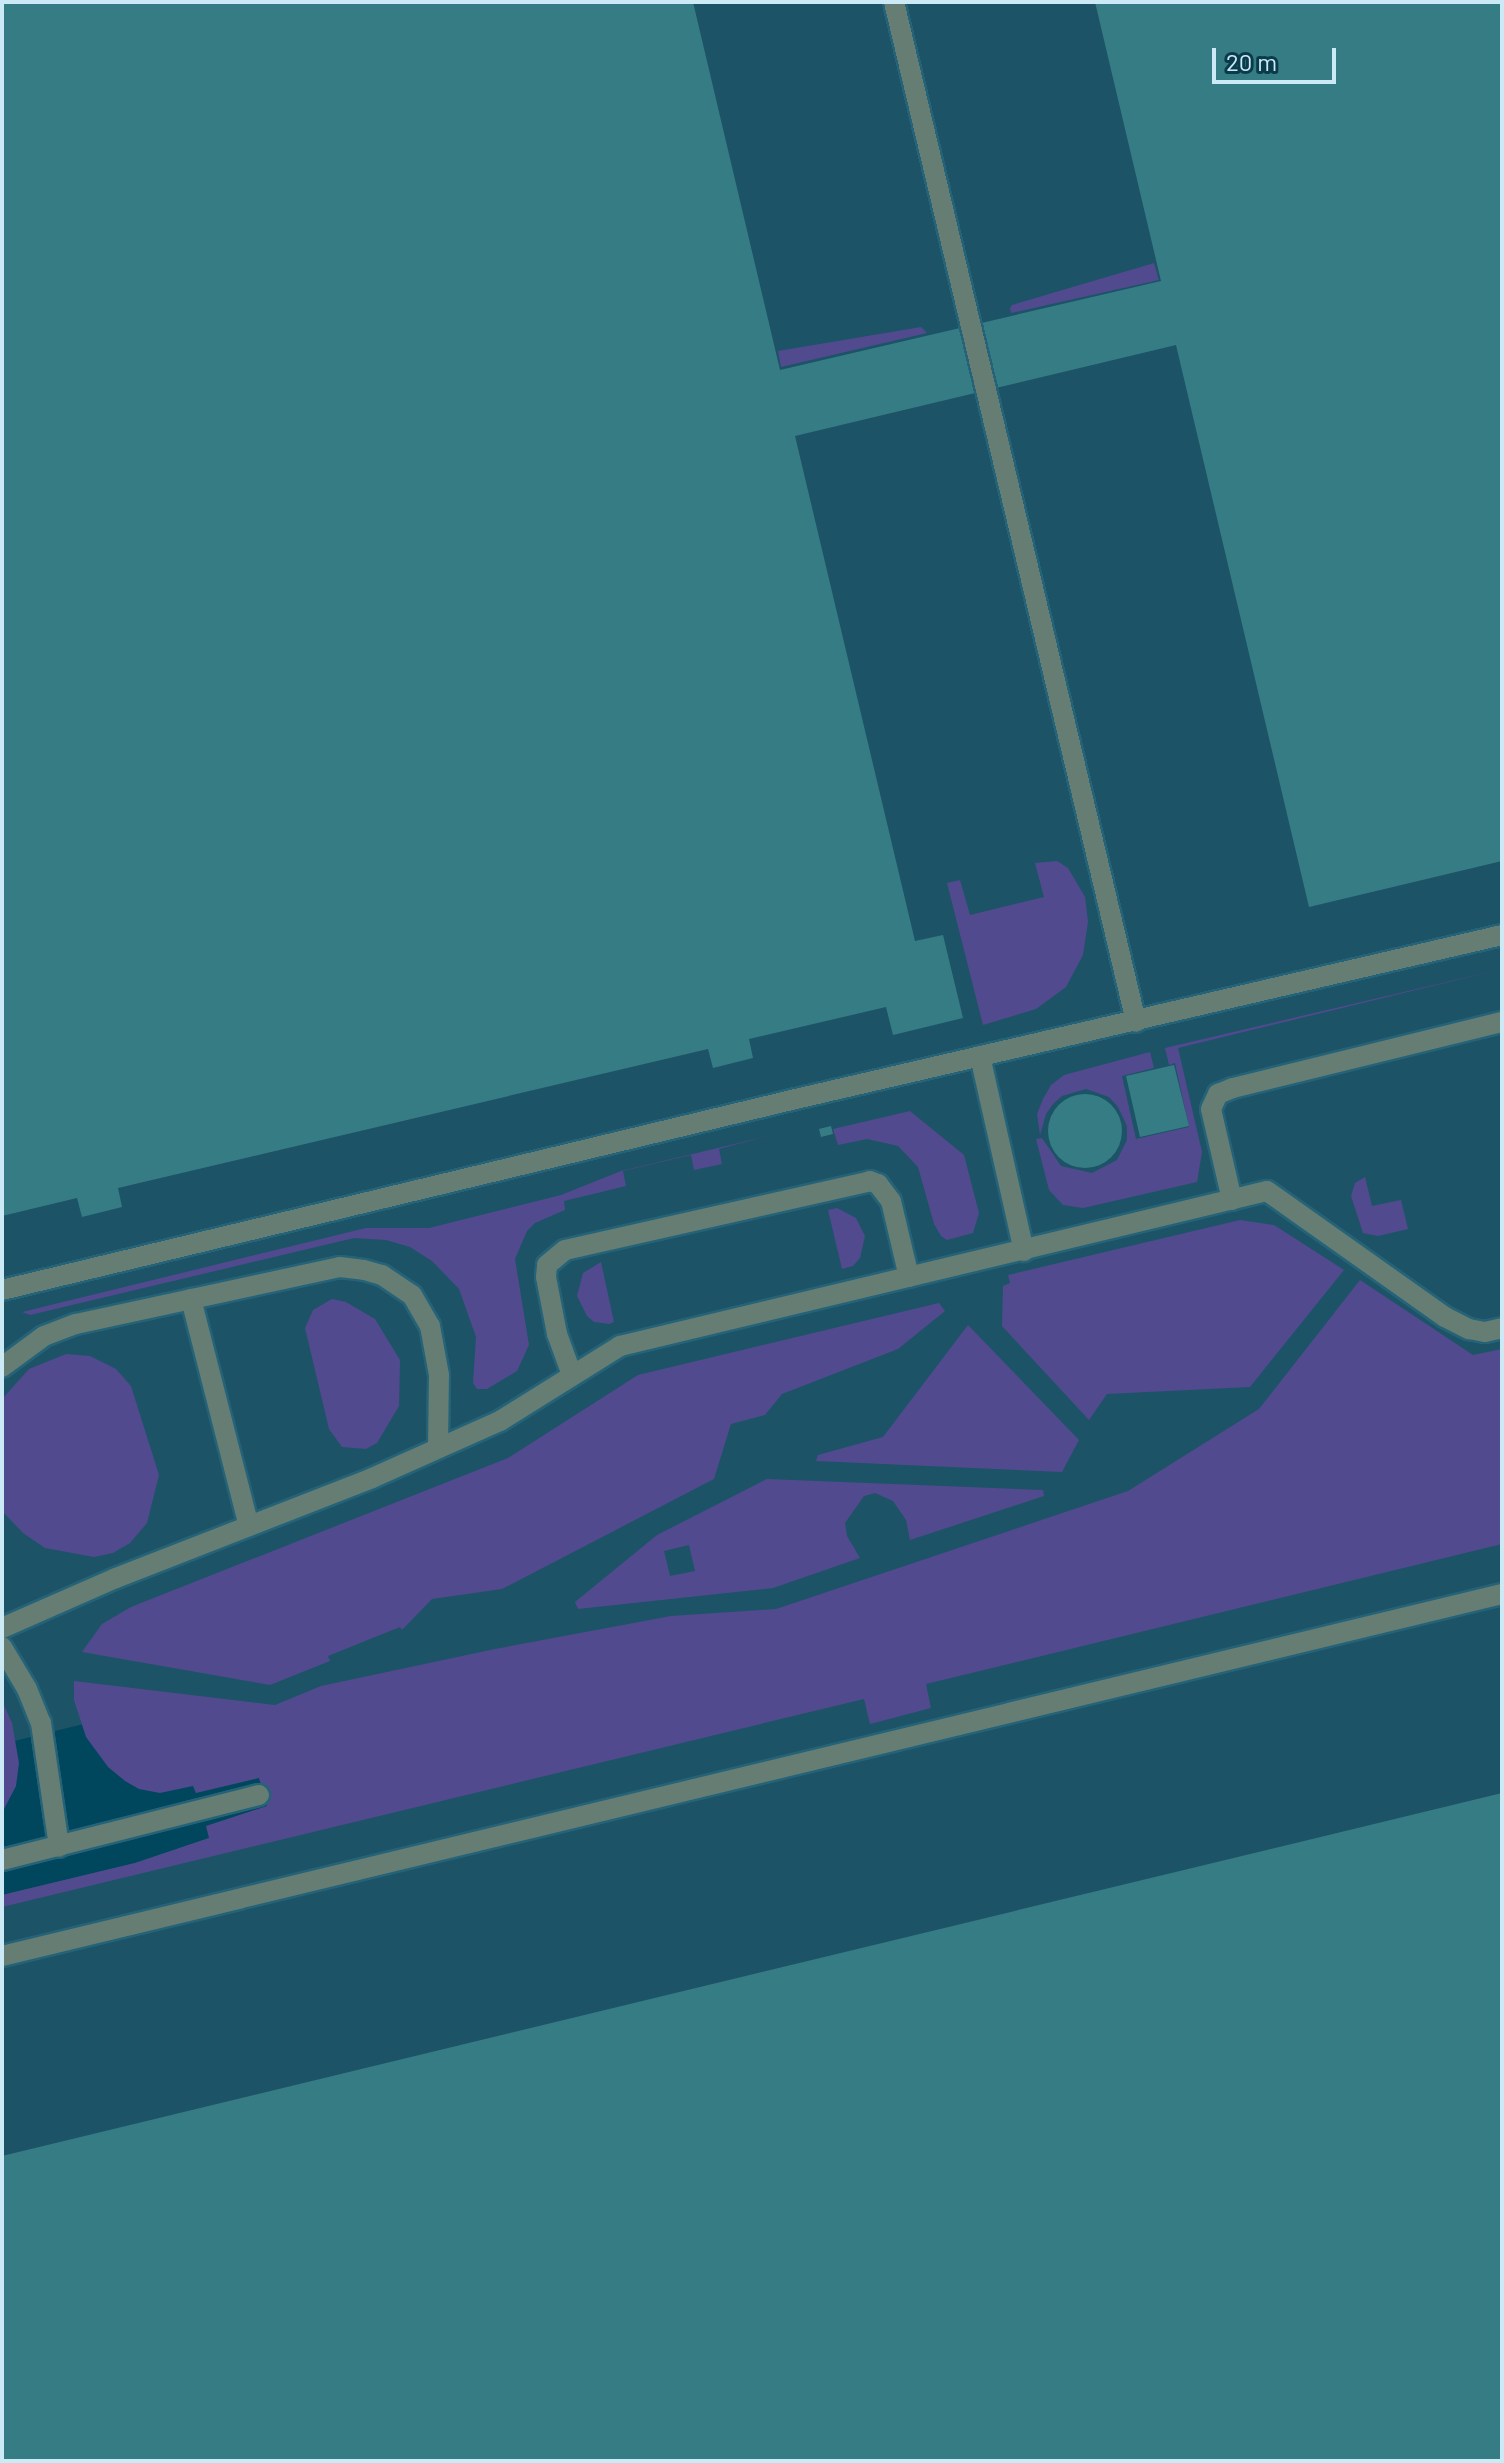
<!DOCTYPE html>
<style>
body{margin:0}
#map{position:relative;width:1504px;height:2463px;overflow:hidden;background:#00465c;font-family:Barlow,sans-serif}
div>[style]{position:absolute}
.built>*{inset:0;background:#1d5367}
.green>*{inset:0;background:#514a8f}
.building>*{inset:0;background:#367c85}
.round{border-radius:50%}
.roads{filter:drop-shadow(2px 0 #256378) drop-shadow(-2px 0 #256378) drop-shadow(0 2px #256378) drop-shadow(0 -2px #256378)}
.minor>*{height:20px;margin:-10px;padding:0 10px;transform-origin:10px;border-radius:10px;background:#657d72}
span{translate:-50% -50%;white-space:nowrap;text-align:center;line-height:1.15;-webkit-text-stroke:6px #0a3b4b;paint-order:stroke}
.frame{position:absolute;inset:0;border:4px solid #cce9f6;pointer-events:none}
.scale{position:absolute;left:1212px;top:48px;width:124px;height:36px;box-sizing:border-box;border:4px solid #cce9f6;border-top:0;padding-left:10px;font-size:24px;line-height:28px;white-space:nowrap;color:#cce9f6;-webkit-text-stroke:6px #0a3b4b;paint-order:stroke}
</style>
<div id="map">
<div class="built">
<i style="clip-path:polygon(2px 2px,1502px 2px,1502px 1478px,205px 1786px,149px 1708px,2px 1744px)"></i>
<i style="clip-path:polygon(1502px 1513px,1502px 2461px,2px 2461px,2px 1895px,135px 1863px,209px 1838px)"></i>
</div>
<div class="green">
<i style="clip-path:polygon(1154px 263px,1159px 280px,1011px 313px,1010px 308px,1012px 305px)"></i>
<i style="clip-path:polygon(921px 327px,927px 333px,781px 367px,778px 351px)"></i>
<i style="clip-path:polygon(1057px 861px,1068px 868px,1085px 897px,1088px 922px,1083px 955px,1066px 987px,1036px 1009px,983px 1025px,947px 883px,960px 880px,970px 915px,1044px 897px,1035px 863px)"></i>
<i style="clip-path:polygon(1502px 969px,1178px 1048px,1202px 1152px,1197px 1182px,1083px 1208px,1063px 1205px,1049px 1190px,1036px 1139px,1042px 1138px,1061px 1166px,1092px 1173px,1117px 1160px,1127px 1140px,1127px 1126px,1118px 1107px,1109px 1097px,1086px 1089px,1062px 1096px,1053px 1104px,1046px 1114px,1040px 1135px,1037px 1114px,1043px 1099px,1051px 1085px,1064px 1075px,1150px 1052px,1154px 1068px,1122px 1076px,1136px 1139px,1189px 1127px,1175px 1063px,1169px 1065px,1165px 1048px)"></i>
<i style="clip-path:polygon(910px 1111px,964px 1155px,979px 1213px,973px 1233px,947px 1240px,941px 1236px,934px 1224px,918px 1167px,898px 1146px,867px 1139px,838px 1145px,833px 1129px)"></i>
<i style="clip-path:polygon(772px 1135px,719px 1149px,722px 1164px,694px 1170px,691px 1155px,623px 1171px,626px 1186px,564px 1201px,565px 1210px,535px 1223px,527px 1231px,515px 1259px,529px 1345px,517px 1371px,487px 1389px,477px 1389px,473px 1383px,476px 1337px,459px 1289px,432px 1261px,410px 1247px,386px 1240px,354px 1238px,30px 1315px,22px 1312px,366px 1228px,429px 1228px,561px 1195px,621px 1171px)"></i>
<i style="clip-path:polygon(1365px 1177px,1372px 1206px,1401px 1200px,1408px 1229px,1378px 1236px,1363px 1233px,1351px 1196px,1355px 1183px)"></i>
<i style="clip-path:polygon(837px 1208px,856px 1218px,865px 1236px,860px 1258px,853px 1266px,842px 1269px,828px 1210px)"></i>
<i style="clip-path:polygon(1240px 1220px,1274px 1225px,1344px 1270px,1250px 1387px,1107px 1394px,1089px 1420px,1002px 1326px,1003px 1286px,1010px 1283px,1008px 1275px)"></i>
<i style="clip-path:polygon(601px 1262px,614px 1322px,609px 1324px,594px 1322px,587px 1316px,577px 1296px,583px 1273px)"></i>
<i style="clip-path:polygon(1360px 1280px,1473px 1355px,1502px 1349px,1502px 1544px,926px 1684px,931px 1708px,870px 1724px,864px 1699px,2px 1907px,2px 1895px,135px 1863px,209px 1838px,206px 1826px,267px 1806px,259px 1778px,196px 1793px,193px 1786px,160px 1793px,139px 1789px,125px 1781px,108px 1767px,86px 1737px,74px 1700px,74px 1681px,275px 1705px,321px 1686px,495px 1649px,671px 1616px,776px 1609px,1128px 1491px,1259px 1409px)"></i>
<i style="clip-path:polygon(332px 1299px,346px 1302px,375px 1319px,400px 1360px,399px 1406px,377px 1443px,366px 1449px,342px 1447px,329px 1429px,305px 1328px,313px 1310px)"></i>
<i style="clip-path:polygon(939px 1303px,945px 1311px,898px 1349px,782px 1394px,765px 1415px,731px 1424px,714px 1479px,502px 1589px,432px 1599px,402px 1630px,400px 1627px,328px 1656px,330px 1661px,270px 1685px,82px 1652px,102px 1624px,131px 1607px,508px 1458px,638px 1375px)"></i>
<i style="clip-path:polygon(968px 1325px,1079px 1440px,1062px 1472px,816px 1461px,818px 1455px,883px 1437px)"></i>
<i style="clip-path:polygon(66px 1354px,90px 1356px,116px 1369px,131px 1386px,159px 1475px,147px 1523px,130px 1543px,113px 1553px,94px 1557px,45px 1548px,23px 1533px,2px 1511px,2px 1399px,29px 1369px)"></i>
<i style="clip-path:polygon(evenodd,767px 1479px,1043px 1490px,1044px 1496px,910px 1540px,906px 1520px,893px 1501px,875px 1493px,864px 1496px,845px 1523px,847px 1536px,860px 1558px,773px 1588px,578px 1609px,575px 1602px,657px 1535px,767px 1479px,689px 1545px,695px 1571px,670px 1576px,664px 1551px,689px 1545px)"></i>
<i style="clip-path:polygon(2px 1701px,12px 1723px,19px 1763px,16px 1786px,2px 1813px)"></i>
</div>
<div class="building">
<i style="clip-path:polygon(2px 2px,693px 2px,780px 370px,1161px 281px,1095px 2px,1502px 2px,1502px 861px,1309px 907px,1176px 345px,795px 436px,915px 941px,943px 935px,963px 1018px,893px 1035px,886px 1007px,749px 1039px,753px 1058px,713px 1068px,708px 1049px,118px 1188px,122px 1207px,82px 1217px,77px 1198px,2px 1216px)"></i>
<i style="clip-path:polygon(1174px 1065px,1189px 1126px,1140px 1137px,1126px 1076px)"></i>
<i class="round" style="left:1048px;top:1094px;width:74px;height:74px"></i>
<i style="clip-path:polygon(831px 1126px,833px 1134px,821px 1137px,819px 1129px)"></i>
<i style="clip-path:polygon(1502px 1793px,1502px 2461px,2px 2461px,2px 2156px)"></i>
</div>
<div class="roads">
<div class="minor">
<i style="left:894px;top:2px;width:1048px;rotate:76.65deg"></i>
<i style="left:980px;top:1056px;width:200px;rotate:77.3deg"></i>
<i style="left:1232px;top:1200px;width:93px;rotate:-103deg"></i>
<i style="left:1211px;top:1109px;width:17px;rotate:-65deg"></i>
<i style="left:1218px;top:1094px;width:16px;rotate:-22deg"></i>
<i style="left:1233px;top:1088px;width:277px;rotate:-13.8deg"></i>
<i style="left:2px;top:1290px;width:821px;rotate:-13.53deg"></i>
<i style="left:800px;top:1098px;width:721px;rotate:-13.07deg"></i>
<i style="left:191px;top:1299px;width:234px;rotate:75.7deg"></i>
<i style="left:2px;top:1367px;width:52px;rotate:-36.4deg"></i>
<i style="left:44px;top:1336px;width:34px;rotate:-21deg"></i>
<i style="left:76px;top:1324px;width:270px;rotate:-12.2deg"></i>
<i style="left:340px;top:1267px;width:24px;rotate:7deg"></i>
<i style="left:364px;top:1270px;width:19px;rotate:16deg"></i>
<i style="left:382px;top:1275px;width:36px;rotate:34deg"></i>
<i style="left:412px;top:1295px;width:36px;rotate:60deg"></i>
<i style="left:430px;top:1326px;width:50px;rotate:79.6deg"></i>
<i style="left:439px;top:1375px;width:73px;rotate:90.8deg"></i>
<i style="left:572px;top:1375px;width:44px;rotate:-110.1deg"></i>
<i style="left:557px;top:1334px;width:58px;rotate:-100.9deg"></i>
<i style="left:546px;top:1277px;width:12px;rotate:-85deg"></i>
<i style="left:547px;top:1265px;width:23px;rotate:-40deg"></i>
<i style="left:565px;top:1250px;width:313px;rotate:-12.7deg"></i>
<i style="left:870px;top:1181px;width:9px;rotate:21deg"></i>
<i style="left:878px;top:1184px;width:21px;rotate:53deg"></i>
<i style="left:891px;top:1201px;width:78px;rotate:76.7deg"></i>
<i style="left:2px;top:1628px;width:124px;rotate:-23.7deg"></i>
<i style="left:116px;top:1578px;width:275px;rotate:-21.3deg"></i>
<i style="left:372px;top:1478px;width:140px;rotate:-24deg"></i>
<i style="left:500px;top:1421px;width:142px;rotate:-32deg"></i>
<i style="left:620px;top:1346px;width:665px;rotate:-13.47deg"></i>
<i style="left:1267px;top:1191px;width:218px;rotate:35.3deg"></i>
<i style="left:1445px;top:1317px;width:27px;rotate:27deg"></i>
<i style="left:1469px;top:1329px;width:16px;rotate:11deg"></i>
<i style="left:1485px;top:1332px;width:17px;rotate:-13deg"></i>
<i style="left:2px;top:1647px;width:49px;rotate:59.2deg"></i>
<i style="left:27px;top:1689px;width:37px;rotate:68deg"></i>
<i style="left:41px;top:1723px;width:125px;rotate:81.7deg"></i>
<i style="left:2px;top:1860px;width:265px;rotate:-14.2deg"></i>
<i style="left:2px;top:1956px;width:1543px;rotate:-13.57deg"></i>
</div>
</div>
<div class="frame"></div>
<div class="scale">20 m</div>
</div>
